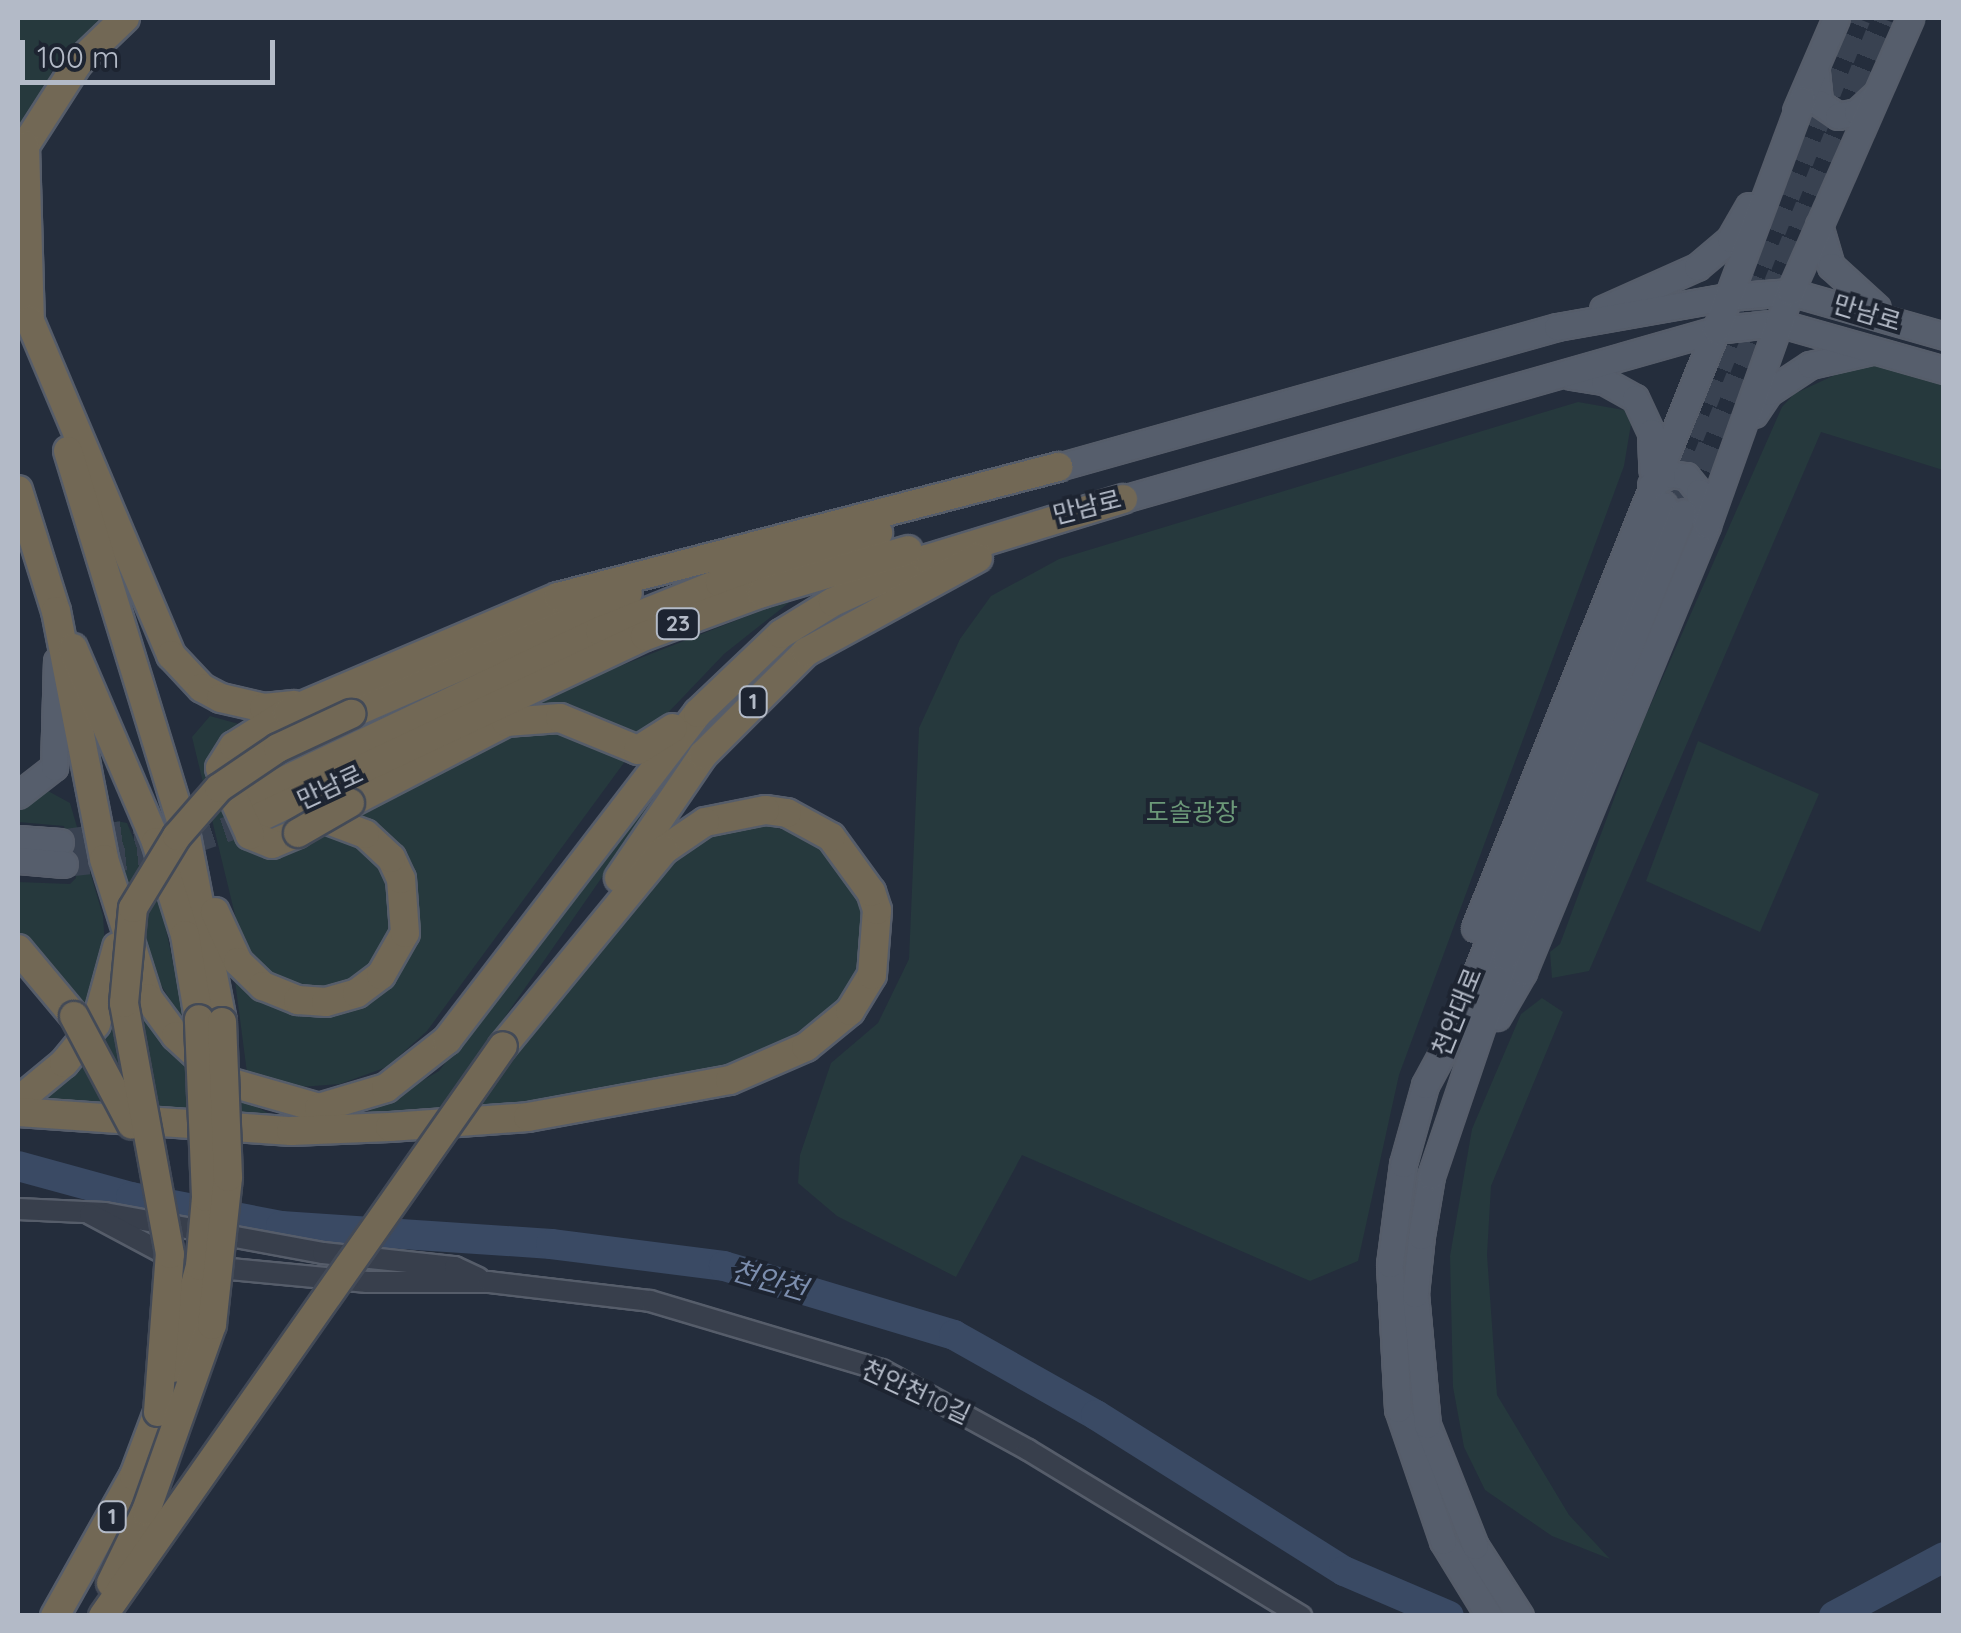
<!DOCTYPE html>
<meta charset="utf-8">
<style>
body{margin:0}
#map{position:relative;width:1961px;height:1633px;overflow:hidden;background:#242d3c;font-family:Quicksand,"Noto Sans KR",sans-serif}
div>[style]{position:absolute}
.green>*{inset:0;background:#26393d}
.river>*{height:30px;margin:-15px;padding:0 15px;transform-origin:15px;border-radius:15px;background:#3a4a64}
.major-tunnel>*{height:25px;margin-top:-12.5px;transform-origin:0;background:repeating-linear-gradient(90deg,#394251 0 25px,transparent 0 37px)}
.roads{filter:drop-shadow(2px 0 #565d6a) drop-shadow(-2px 0 #565d6a) drop-shadow(0 2px #565d6a) drop-shadow(0 -2px #565d6a)}
.minor>*{height:20px;margin:-10px;padding:0 10px;transform-origin:10px;border-radius:10px;background:#383f4c}
.major>*{height:25px;margin:-12.5px;padding:0 12.5px;transform-origin:12.5px;border-radius:12.5px;background:#565e6c}
.highway>*{height:28px;margin:-14px;padding:0 14px;transform-origin:14px;border-radius:14px;background:#726855}
.bridges{filter:drop-shadow(2px 0 #434a57) drop-shadow(-2px 0 #434a57) drop-shadow(0 2px #434a57) drop-shadow(0 -2px #434a57)}
.highway-bridge>*{height:28px;margin:-14px;padding:0 14px;transform-origin:14px;border-radius:14px;background:#726855}
span{translate:-50% -50%;white-space:nowrap;text-align:center;line-height:1.15;-webkit-text-stroke:8px #1d2431;paint-order:stroke}
.shield-label span{padding:2px 8px;background:#1d2431;border:2px solid;border-radius:8px;-webkit-text-stroke-width:0}
.shield-label{font-size:22px;color:#b3bac7;font-weight:700}
.street-label{font-size:25px;color:#b3bac7}
.park-label{font-size:25px;color:#6b9878}
.water-label{font-size:28px;color:#7c8eae;font-style:italic}
.frame{position:absolute;inset:0;border:20px solid #b3bac7;pointer-events:none}
.scale{position:absolute;left:20px;top:40px;width:255px;height:45px;box-sizing:border-box;border:5px solid #b3bac7;border-top:0;padding-left:12px;font-size:30px;line-height:35px;white-space:nowrap;color:#b3bac7;-webkit-text-stroke:8px #1d2431;paint-order:stroke}
</style>
<div id="map">
<div class="green">
<i style="clip-path:polygon(18px 18px,107px 18px,53px 68px,18px 162px)"></i>
<i style="clip-path:polygon(1867px 360px,1943px 384px,1943px 470px,1821px 432px,1589px 971px,1552px 978px,1550px 952px,1560px 944px,1640px 729px,1782px 407px,1794px 394px)"></i>
<i style="clip-path:polygon(1578px 402px,1624px 410px,1631px 424px,1624px 466px,1399px 1075px,1358px 1261px,1310px 1281px,1022px 1155px,956px 1277px,837px 1216px,798px 1183px,800px 1155px,831px 1063px,878px 1023px,909px 959px,919px 728px,960px 639px,991px 596px,1059px 559px)"></i>
<i style="clip-path:polygon(796px 597px,724px 654px,643px 739px,554px 707px,513px 708px)"></i>
<i style="clip-path:polygon(751px 678px,689px 752px,482px 1050px,504px 1065px,572px 974px,689px 840px,756px 822px,819px 840px,849px 872px,865px 926px,860px 968px,842px 999px,777px 1047px,710px 1070px,543px 1103px,361px 1116px,439px 1071px,679px 751px)"></i>
<i style="clip-path:polygon(210px 716px,246px 726px,218px 798px,236px 834px,300px 846px,326px 834px,361px 849px,389px 881px,391px 931px,372px 966px,349px 983px,313px 991px,266px 974px,243px 948px,192px 737px)"></i>
<i style="clip-path:polygon(534px 725px,626px 760px,427px 1031px,387px 1067px,340px 1084px,300px 1087px,247px 1073px,234px 973px,284px 1009px,330px 1016px,358px 1007px,407px 961px,417px 888px,412px 873px,361px 817px,378px 795px)"></i>
<i style="clip-path:polygon(1698px 741px,1819px 794px,1760px 932px,1646px 881px)"></i>
<i style="clip-path:polygon(48px 791px,70px 803px,103px 916px,106px 961px,89px 1010px,18px 933px,18px 882px,70px 884px,76px 878px,64px 826px,18px 822px,18px 806px)"></i>
<i style="clip-path:polygon(117px 821px,127px 823px,160px 901px,187px 1029px,141px 951px,113px 828px)"></i>
<i style="clip-path:polygon(124px 981px,218px 1086px,277px 1118px,29px 1105px,110px 1032px)"></i>
<i style="clip-path:polygon(1542px 998px,1563px 1012px,1491px 1186px,1487px 1255px,1497px 1395px,1569px 1515px,1610px 1559px,1552px 1536px,1485px 1490px,1464px 1447px,1453px 1387px,1450px 1256px,1472px 1129px,1521px 1014px)"></i>
</div>
<div class="river">
<i style="left:18px;top:1166px;width:117px;rotate:15.3deg"></i>
<i style="left:131px;top:1197px;width:153px;rotate:10.9deg"></i>
<i style="left:281px;top:1226px;width:271px;rotate:3.8deg"></i>
<i style="left:551px;top:1244px;width:174px;rotate:7.2deg"></i>
<i style="left:724px;top:1266px;width:240px;rotate:16.7deg"></i>
<i style="left:954px;top:1335px;width:163px;rotate:29.4deg"></i>
<i style="left:1096px;top:1415px;width:293px;rotate:32.2deg"></i>
<i style="left:1344px;top:1571px;width:114px;rotate:23.2deg"></i>
<i style="left:1834px;top:1616px;width:125px;rotate:-28.2deg"></i>
</div>
<div class="major-tunnel">
<i style="left:1687px;top:503px;width:523px;rotate:-67.89deg"></i>
<i style="left:1664px;top:505px;width:524px;rotate:-68.28deg"></i>
<i style="left:60px;top:842px;width:108px;rotate:-8deg"></i>
<i style="left:64px;top:864px;width:91px;rotate:-6.3deg"></i>
<i style="left:154px;top:854px;width:110px;rotate:-19.1deg"></i>
</div>
<div class="roads">
<div class="minor">
<i style="left:18px;top:1209px;width:87px;rotate:2.6deg"></i>
<i style="left:105px;top:1213px;width:222px;rotate:10.4deg"></i>
<i style="left:323px;top:1253px;width:133px;rotate:6.1deg"></i>
<i style="left:455px;top:1267px;width:26px;rotate:25deg"></i>
<i style="left:90px;top:1214px;width:102px;rotate:28.1deg"></i>
<i style="left:209px;top:1267px;width:159px;rotate:5.4deg"></i>
<i style="left:367px;top:1282px;width:122px"></i>
<i style="left:489px;top:1282px;width:162px;rotate:6.7deg"></i>
<i style="left:650px;top:1301px;width:242px;rotate:16.6deg"></i>
<i style="left:882px;top:1370px;width:166px;rotate:28.7deg"></i>
<i style="left:1028px;top:1450px;width:320px;rotate:31.3deg"></i>
</div>
<div class="major">
<i style="left:1816px;top:72px;width:31px;rotate:84deg"></i>
<i style="left:1819px;top:103px;width:23px;rotate:34deg"></i>
<i style="left:1838px;top:116px;width:19px;rotate:-12deg"></i>
<i style="left:1857px;top:112px;width:26px;rotate:-43deg"></i>
<i style="left:1796px;top:111px;width:101px;rotate:-66.7deg"></i>
<i style="left:1819px;top:225px;width:43px;rotate:73.7deg"></i>
<i style="left:1831px;top:266px;width:62px;rotate:42.4deg"></i>
<i style="left:1603px;top:309px;width:103px;rotate:-24.1deg"></i>
<i style="left:1697px;top:267px;width:43px;rotate:-40.3deg"></i>
<i style="left:1730px;top:239px;width:38px;rotate:-60deg"></i>
<i style="left:1571px;top:376px;width:33px;rotate:9deg"></i>
<i style="left:1604px;top:381px;width:35px;rotate:29deg"></i>
<i style="left:1635px;top:398px;width:38px;rotate:65deg"></i>
<i style="left:1651px;top:432px;width:38px;rotate:88deg"></i>
<i style="left:1754px;top:414px;width:27px;rotate:-56deg"></i>
<i style="left:1769px;top:392px;width:49px;rotate:-33.4deg"></i>
<i style="left:1810px;top:365px;width:64px;rotate:-12.7deg"></i>
<i style="left:1058px;top:467px;width:518px;rotate:-15.67deg"></i>
<i style="left:1557px;top:327px;width:174px;rotate:-10deg"></i>
<i style="left:1728px;top:297px;width:62px;rotate:-4.6deg"></i>
<i style="left:1790px;top:292px;width:160px;rotate:15.9deg"></i>
<i style="left:1651px;top:485px;width:21px;rotate:-31deg"></i>
<i style="left:1669px;top:474px;width:17px;rotate:7deg"></i>
<i style="left:1686px;top:476px;width:21px;rotate:51deg"></i>
<i style="left:1699px;top:492px;width:33px;rotate:79deg"></i>
<i style="left:1123px;top:499px;width:617px;rotate:-15.91deg"></i>
<i style="left:1716px;top:330px;width:62px;rotate:-6.4deg"></i>
<i style="left:1778px;top:323px;width:173px;rotate:15.8deg"></i>
<i style="left:18px;top:795px;width:46px;rotate:-37.9deg"></i>
<i style="left:54px;top:767px;width:106px;rotate:-88.4deg"></i>
<i style="left:18px;top:839px;width:42px;rotate:4.1deg"></i>
<i style="left:18px;top:860px;width:46px;rotate:5deg"></i>
<i style="left:1475px;top:928px;width:645px;rotate:-68.05deg"></i>
<i style="left:1716px;top:330px;width:246px;rotate:-69.6deg"></i>
<i style="left:1497px;top:1017px;width:52px;rotate:-60deg"></i>
<i style="left:1523px;top:972px;width:483px;rotate:-67.6deg"></i>
<i style="left:1707px;top:525px;width:247px;rotate:-70.4deg"></i>
<i style="left:1790px;top:292px;width:299px;rotate:-66.3deg"></i>
<i style="left:1489px;top:1616px;width:88px;rotate:-121.5deg"></i>
<i style="left:1443px;top:1541px;width:139px;rotate:-108.8deg"></i>
<i style="left:1398px;top:1409px;width:145px;rotate:-93.2deg"></i>
<i style="left:1390px;top:1264px;width:101px;rotate:-82.6deg"></i>
<i style="left:1403px;top:1164px;width:82px;rotate:-74.4deg"></i>
<i style="left:1425px;top:1085px;width:55px;rotate:-61.6deg"></i>
<i style="left:1451px;top:1037px;width:573px;rotate:-68.18deg"></i>
<i style="left:1520px;top:1616px;width:83px;rotate:-122.7deg"></i>
<i style="left:1475px;top:1546px;width:130px;rotate:-111.6deg"></i>
<i style="left:1427px;top:1425px;width:132px;rotate:-95.2deg"></i>
<i style="left:1415px;top:1294px;width:58px;rotate:-84.1deg"></i>
<i style="left:1421px;top:1236px;width:61px;rotate:-80.5deg"></i>
<i style="left:1431px;top:1176px;width:231px;rotate:-71.3deg"></i>
<i style="left:1505px;top:957px;width:479px;rotate:-68.2deg"></i>
</div>
<div class="highway">
<i style="left:125px;top:18px;width:65px;rotate:136.2deg"></i>
<i style="left:78px;top:63px;width:98px;rotate:122.6deg"></i>
<i style="left:25px;top:146px;width:175px;rotate:88.4deg"></i>
<i style="left:30px;top:321px;width:363px;rotate:67.1deg"></i>
<i style="left:171px;top:655px;width:45px;rotate:46.8deg"></i>
<i style="left:202px;top:688px;width:21px;rotate:28deg"></i>
<i style="left:221px;top:698px;width:44px;rotate:13.1deg"></i>
<i style="left:264px;top:708px;width:30px;rotate:-6deg"></i>
<i style="left:68px;top:451px;width:403px;rotate:73deg"></i>
<i style="left:186px;top:836px;width:189px;rotate:79deg"></i>
<i style="left:18px;top:490px;width:127px;rotate:72.6deg"></i>
<i style="left:56px;top:611px;width:253px;rotate:79deg"></i>
<i style="left:104px;top:859px;width:146px;rotate:72.4deg"></i>
<i style="left:148px;top:998px;width:47px;rotate:53.6deg"></i>
<i style="left:176px;top:1036px;width:67px;rotate:42.6deg"></i>
<i style="left:225px;top:1081px;width:98px;rotate:16deg"></i>
<i style="left:319px;top:1108px;width:70px;rotate:-16.6deg"></i>
<i style="left:386px;top:1088px;width:78px;rotate:-38.2deg"></i>
<i style="left:447px;top:1040px;width:412px;rotate:-52.5deg"></i>
<i style="left:698px;top:713px;width:115px;rotate:-43.6deg"></i>
<i style="left:781px;top:634px;width:61px;rotate:-31.6deg"></i>
<i style="left:833px;top:602px;width:103px;rotate:-24.6deg"></i>
<i style="left:927px;top:559px;width:205px;rotate:-17deg"></i>
<i style="left:73px;top:648px;width:211px;rotate:66.8deg"></i>
<i style="left:156px;top:842px;width:97px;rotate:72.7deg"></i>
<i style="left:185px;top:935px;width:85px;rotate:80.5deg"></i>
<i style="left:351px;top:714px;width:302px;rotate:-23.6deg"></i>
<i style="left:252px;top:796px;width:385px;rotate:-25.4deg"></i>
<i style="left:600px;top:631px;width:129px;rotate:-21.8deg"></i>
<i style="left:720px;top:583px;width:166px;rotate:-17.6deg"></i>
<i style="left:350px;top:803px;width:176px;rotate:-27.4deg"></i>
<i style="left:506px;top:722px;width:54px;rotate:-4.2deg"></i>
<i style="left:560px;top:718px;width:84px;rotate:22.3deg"></i>
<i style="left:638px;top:750px;width:41px;rotate:-32.2deg"></i>
<i style="left:258px;top:818px;width:428px;rotate:-25.2deg"></i>
<i style="left:645px;top:636px;width:125px;rotate:-20.2deg"></i>
<i style="left:762px;top:593px;width:152px;rotate:-16.4deg"></i>
<i style="left:298px;top:833px;width:28px;rotate:157deg"></i>
<i style="left:272px;top:844px;width:24px;rotate:-158deg"></i>
<i style="left:250px;top:835px;width:73px;rotate:-114.1deg"></i>
<i style="left:220px;top:768px;width:26px;rotate:-58deg"></i>
<i style="left:234px;top:746px;width:64px;rotate:-32.2deg"></i>
<i style="left:288px;top:712px;width:293px;rotate:-23.1deg"></i>
<i style="left:558px;top:597px;width:517px;rotate:-14.57deg"></i>
<i style="left:619px;top:878px;width:149px;rotate:-55.7deg"></i>
<i style="left:703px;top:755px;width:146px;rotate:-45deg"></i>
<i style="left:806px;top:652px;width:196px;rotate:-28.7deg"></i>
<i style="left:215px;top:912px;width:55px;rotate:65.3deg"></i>
<i style="left:238px;top:962px;width:35px;rotate:44deg"></i>
<i style="left:263px;top:986px;width:38px;rotate:22deg"></i>
<i style="left:298px;top:1000px;width:28px;rotate:4deg"></i>
<i style="left:326px;top:1002px;width:32px;rotate:-16deg"></i>
<i style="left:357px;top:993px;width:30px;rotate:-37deg"></i>
<i style="left:381px;top:975px;width:48px;rotate:-60.3deg"></i>
<i style="left:405px;top:933px;width:54px;rotate:-94.2deg"></i>
<i style="left:401px;top:879px;width:23px;rotate:-115deg"></i>
<i style="left:391px;top:858px;width:35px;rotate:-137deg"></i>
<i style="left:365px;top:834px;width:57px;rotate:-159.3deg"></i>
<i style="left:18px;top:949px;width:87px;rotate:50.1deg"></i>
<i style="left:18px;top:1101px;width:60px;rotate:-39.6deg"></i>
<i style="left:64px;top:1063px;width:50px;rotate:-50.6deg"></i>
<i style="left:96px;top:1024px;width:80px;rotate:-74.7deg"></i>
<i style="left:18px;top:1112px;width:274px;rotate:4deg"></i>
<i style="left:291px;top:1131px;width:99px;rotate:-2.3deg"></i>
<i style="left:390px;top:1127px;width:138px;rotate:-4.1deg"></i>
<i style="left:528px;top:1117px;width:205px;rotate:-10.4deg"></i>
<i style="left:730px;top:1080px;width:83px;rotate:-23.5deg"></i>
<i style="left:806px;top:1047px;width:57px;rotate:-39.3deg"></i>
<i style="left:850px;top:1011px;width:42px;rotate:-58.6deg"></i>
<i style="left:872px;top:975px;width:65px;rotate:-85.6deg"></i>
<i style="left:877px;top:910px;width:19px;rotate:-108deg"></i>
<i style="left:871px;top:892px;width:68px;rotate:-126deg"></i>
<i style="left:831px;top:837px;width:50px;rotate:-151.4deg"></i>
<i style="left:787px;top:813px;width:22px;rotate:-172deg"></i>
<i style="left:765px;top:810px;width:61px;rotate:168.7deg"></i>
<i style="left:705px;top:822px;width:50px;rotate:145.7deg"></i>
<i style="left:664px;top:850px;width:254px;rotate:129.4deg"></i>
<i style="left:55px;top:1616px;width:161px;rotate:-60.6deg"></i>
<i style="left:134px;top:1476px;width:68px;rotate:-69.4deg"></i>
</div>
</div>
<div class="bridges">
<div class="highway-bridge">
<i style="left:298px;top:833px;width:60px;rotate:-30deg"></i>
<i style="left:74px;top:1016px;width:123px;rotate:62deg"></i>
<i style="left:173px;top:1368px;width:106px;rotate:-75.2deg"></i>
<i style="left:200px;top:1266px;width:69px;rotate:-85deg"></i>
<i style="left:206px;top:1197px;width:178px;rotate:-92.3deg"></i>
<i style="left:158px;top:1412px;width:158px;rotate:-85.7deg"></i>
<i style="left:170px;top:1254px;width:255px;rotate:-100.4deg"></i>
<i style="left:124px;top:1003px;width:95px;rotate:-84.6deg"></i>
<i style="left:133px;top:908px;width:84px;rotate:-58.6deg"></i>
<i style="left:177px;top:836px;width:64px;rotate:-48.8deg"></i>
<i style="left:219px;top:788px;width:71px;rotate:-34.1deg"></i>
<i style="left:278px;top:748px;width:81px;rotate:-25deg"></i>
<i style="left:111px;top:1583px;width:80px;rotate:-64.1deg"></i>
<i style="left:146px;top:1511px;width:197px;rotate:-70.5deg"></i>
<i style="left:212px;top:1325px;width:149px;rotate:-83.8deg"></i>
<i style="left:228px;top:1177px;width:155px;rotate:-92.2deg"></i>
<i style="left:103px;top:1616px;width:696px;rotate:-54.94deg"></i>
</div>
</div>
<div class="shield-label">
<span style="left:678px;top:624px">23</span>
<span style="left:753px;top:702px">1</span>
<span style="left:112px;top:1517px">1</span>
</div>
<div class="street-label">
<span style="left:1867px;top:313px;rotate:17deg">만남로</span>
<span style="left:1087px;top:507px;rotate:-14deg">만남로</span>
<span style="left:330px;top:787px;rotate:-25deg">만남로</span>
<span style="left:1457px;top:1012px;rotate:-68deg">천안대로</span>
<span style="left:916px;top:1392px;rotate:25deg">천안천10길</span>
</div>
<div class="park-label">
<span style="left:1192px;top:812px">도솔광장</span>
</div>
<div class="water-label">
<span style="left:769px;top:1280px;rotate:16deg">천안천</span>
</div>
<div class="frame"></div>
<div class="scale">100 m</div>
</div>
